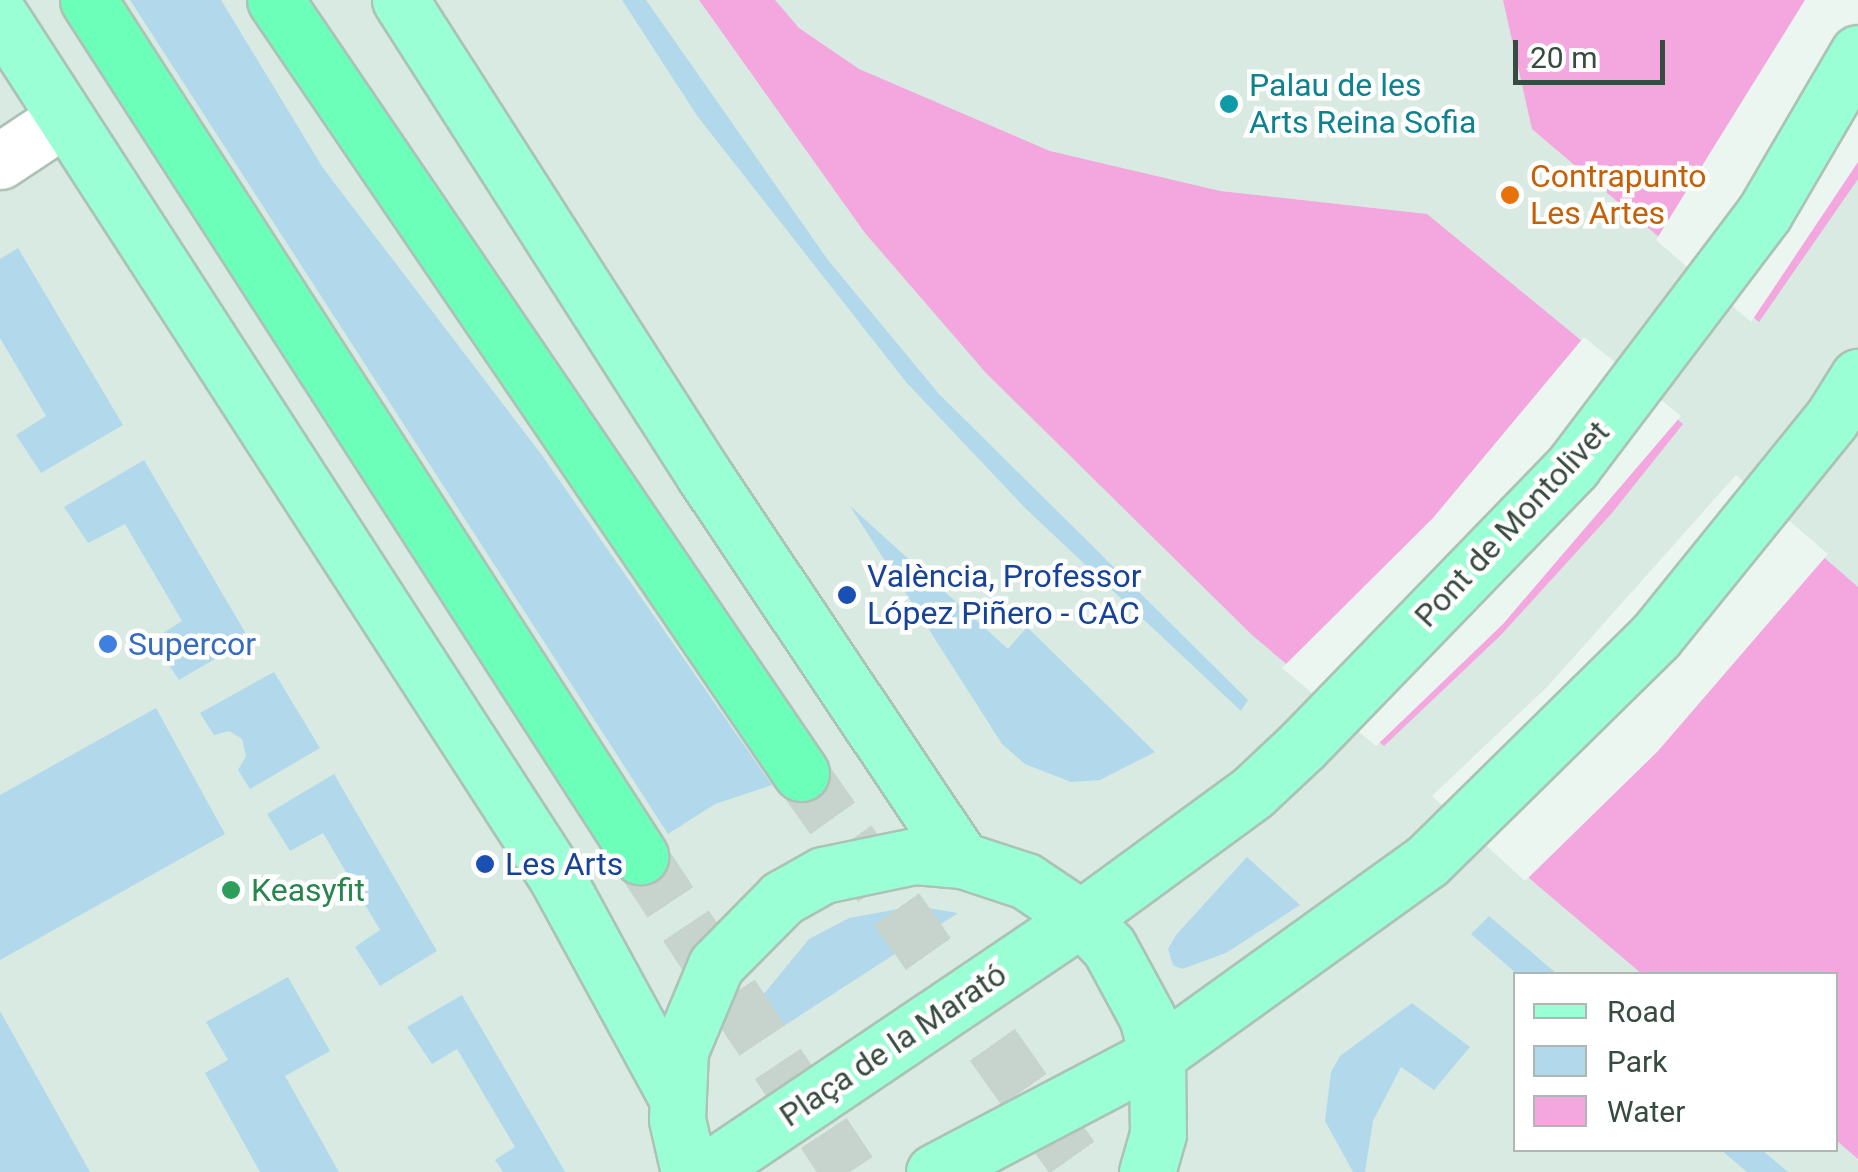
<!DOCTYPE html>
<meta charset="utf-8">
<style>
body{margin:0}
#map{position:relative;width:1858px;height:1172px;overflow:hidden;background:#ebf6f1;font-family:Roboto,sans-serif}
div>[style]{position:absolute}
.residential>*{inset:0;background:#d8eae2}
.green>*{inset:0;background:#b2d9eb}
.water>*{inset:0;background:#f4a6df}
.pier>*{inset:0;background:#ebf6f1}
.highway-tunnel>*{height:55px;margin-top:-27.5px;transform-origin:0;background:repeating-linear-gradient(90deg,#c7d4ce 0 55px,transparent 0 83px)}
.roads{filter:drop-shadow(2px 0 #acc2b7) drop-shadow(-2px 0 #acc2b7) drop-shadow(0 2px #acc2b7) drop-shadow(0 -2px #acc2b7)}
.minor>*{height:55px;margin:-27.5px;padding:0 27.5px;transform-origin:27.5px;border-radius:27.5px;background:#fff}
.major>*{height:55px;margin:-27.5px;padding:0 27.5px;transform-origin:27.5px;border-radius:27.5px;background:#9affd4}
.highway>*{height:55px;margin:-27.5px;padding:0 27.5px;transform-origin:27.5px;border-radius:27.5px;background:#6cffba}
.dots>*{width:28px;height:28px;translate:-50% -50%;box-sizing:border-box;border:5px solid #fff;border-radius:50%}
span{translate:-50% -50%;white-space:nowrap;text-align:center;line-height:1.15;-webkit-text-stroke:9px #fff;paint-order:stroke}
.culture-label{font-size:32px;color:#0d838f}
.left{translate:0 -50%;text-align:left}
.food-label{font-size:32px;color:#c56008}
.street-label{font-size:32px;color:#384b41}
.transit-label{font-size:32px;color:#164399}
.shop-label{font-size:32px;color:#366cbe}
.leisure-label{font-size:32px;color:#27864d}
.legend{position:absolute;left:1513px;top:972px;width:325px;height:180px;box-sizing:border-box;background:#fff;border:2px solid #afb7b3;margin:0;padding:12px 18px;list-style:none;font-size:30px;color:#384b41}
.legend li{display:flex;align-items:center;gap:20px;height:50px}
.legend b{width:50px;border:2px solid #afb7b3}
.scale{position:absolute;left:1513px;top:40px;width:152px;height:45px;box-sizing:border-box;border:5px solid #384b41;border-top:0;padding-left:12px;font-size:30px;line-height:35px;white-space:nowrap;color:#384b41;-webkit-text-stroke:8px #fff;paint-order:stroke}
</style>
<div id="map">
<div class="residential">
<i style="clip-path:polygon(evenodd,0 0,1858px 0,1858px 1172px,0 1172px,0 0,1516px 974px,1836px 974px,1836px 1150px,1516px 1150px,1516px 974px)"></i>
</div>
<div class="green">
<i style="clip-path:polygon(130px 0,221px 0,323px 168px,541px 454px,772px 785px,715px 804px,668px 834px)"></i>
<i style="clip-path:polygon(622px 0,646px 0,828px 260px,939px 394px,1248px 700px,1241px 711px,1025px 508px,906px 382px,698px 117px)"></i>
<i style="clip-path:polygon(18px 248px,123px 425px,41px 473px,16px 435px,46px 416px,0 338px,0 259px)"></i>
<i style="clip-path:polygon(144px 460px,249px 639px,179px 680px,152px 640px,182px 621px,125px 524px,88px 543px,64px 507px)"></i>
<i style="clip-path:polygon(850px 506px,1008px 649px,1027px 627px,1155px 752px,1100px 780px,1071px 782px,1025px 764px,1002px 744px)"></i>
<i style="clip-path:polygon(274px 672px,320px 748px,250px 789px,238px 770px,246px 756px,242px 739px,229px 731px,214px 735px,200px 713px)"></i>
<i style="clip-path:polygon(156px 708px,225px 834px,0 960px,0 795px)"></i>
<i style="clip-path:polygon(334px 774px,437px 951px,380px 986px,355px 947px,380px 930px,323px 833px,290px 851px,267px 814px)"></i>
<i style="clip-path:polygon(1247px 857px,1300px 905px,1226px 953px,1182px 969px,1173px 965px,1168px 949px,1176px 935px)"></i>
<i style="clip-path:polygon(915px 906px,958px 913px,753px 1046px,748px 1042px,763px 995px,809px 939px,849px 918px)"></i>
<i style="clip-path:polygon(1489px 916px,1557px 974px,1517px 974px,1471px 934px)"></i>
<i style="clip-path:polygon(288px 977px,330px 1051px,285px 1076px,339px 1172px,260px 1172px,205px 1073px,228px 1060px,206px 1022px)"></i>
<i style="clip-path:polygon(462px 995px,565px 1172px,503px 1172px,495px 1160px,515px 1147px,457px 1049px,432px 1064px,407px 1027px)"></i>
<i style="clip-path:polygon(1412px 1003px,1470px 1047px,1434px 1090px,1401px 1067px,1373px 1121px,1365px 1172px,1353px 1172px,1325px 1121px,1331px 1072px,1340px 1056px)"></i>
<i style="clip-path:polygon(0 1011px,90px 1172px,0 1172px)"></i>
<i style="clip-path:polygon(1721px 1150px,1762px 1150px,1788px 1172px,1747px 1172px)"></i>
</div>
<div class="water">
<i style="clip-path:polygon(699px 0,775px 0,799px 28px,859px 69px,1050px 151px,1220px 191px,1427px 214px,1683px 424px,1612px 513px,1501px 635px,1384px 746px,1252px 635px,986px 373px,865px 233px)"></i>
<i style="clip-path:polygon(1503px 0,1858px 0,1858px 179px,1759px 322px,1532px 129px)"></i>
<i style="clip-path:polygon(1735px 480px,1858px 587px,1858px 1159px,1836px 1140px,1836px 974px,1642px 974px,1436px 799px,1673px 561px)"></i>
</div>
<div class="pier">
<i style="clip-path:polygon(1805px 0,1858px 0,1858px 162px,1751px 322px,1656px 240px)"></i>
<i style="clip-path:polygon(1584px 337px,1681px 416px,1503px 624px,1376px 746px,1282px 668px,1433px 518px)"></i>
<i style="clip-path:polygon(1736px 475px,1828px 554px,1658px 751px,1525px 881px,1432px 796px,1548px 686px)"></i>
</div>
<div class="highway-tunnel">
<i style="left:801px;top:773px;width:488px;rotate:54.8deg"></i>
<i style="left:640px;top:856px;width:379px;rotate:56.4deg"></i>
</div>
<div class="roads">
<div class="minor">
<i style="left:0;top:161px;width:78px;rotate:-33.5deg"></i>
</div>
<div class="major">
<i style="left:400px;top:0;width:564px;rotate:57.38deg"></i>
<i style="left:704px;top:475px;width:463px;rotate:56.2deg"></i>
<i style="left:0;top:16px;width:1024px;rotate:57.12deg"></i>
<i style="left:556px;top:876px;width:253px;rotate:61.4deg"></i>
<i style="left:689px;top:1172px;width:54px;rotate:-102.8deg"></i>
<i style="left:677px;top:1119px;width:68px;rotate:-87.5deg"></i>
<i style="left:680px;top:1051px;width:93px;rotate:-67.3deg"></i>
<i style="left:716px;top:965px;width:94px;rotate:-45.4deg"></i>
<i style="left:782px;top:898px;width:47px;rotate:-29.3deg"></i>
<i style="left:823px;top:875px;width:94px;rotate:-11.7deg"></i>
<i style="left:915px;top:856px;width:47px;rotate:4.9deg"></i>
<i style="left:962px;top:860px;width:67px;rotate:18.2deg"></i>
<i style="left:1026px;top:881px;width:66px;rotate:33.9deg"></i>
<i style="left:1081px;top:918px;width:40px;rotate:46deg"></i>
<i style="left:1109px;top:947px;width:80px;rotate:61.5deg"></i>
<i style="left:1147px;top:1017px;width:39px;rotate:75deg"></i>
<i style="left:1157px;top:1055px;width:79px;rotate:89.3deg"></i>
<i style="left:1158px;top:1134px;width:40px;rotate:106deg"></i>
<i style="left:705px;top:1172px;width:454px;rotate:-34deg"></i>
<i style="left:1081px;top:918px;width:213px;rotate:-36.2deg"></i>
<i style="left:1253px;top:792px;width:67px;rotate:-43.2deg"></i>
<i style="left:1302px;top:746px;width:390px;rotate:-45.9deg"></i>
<i style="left:1573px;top:466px;width:318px;rotate:-52.9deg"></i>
<i style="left:1765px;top:212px;width:184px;rotate:-59.7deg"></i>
<i style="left:934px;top:1172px;width:252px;rotate:-27.7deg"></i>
<i style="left:1157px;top:1055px;width:332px;rotate:-35.7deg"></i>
<i style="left:1427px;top:861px;width:320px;rotate:-44.5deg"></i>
<i style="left:1655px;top:637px;width:279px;rotate:-51deg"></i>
<i style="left:1831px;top:420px;width:51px;rotate:-57.9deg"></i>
</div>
<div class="highway">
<i style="left:88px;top:0;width:1019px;rotate:57.18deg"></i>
<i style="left:275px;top:0;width:935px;rotate:55.77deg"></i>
</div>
</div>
<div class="dots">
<i style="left:1229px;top:104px;background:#0f9aa8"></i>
<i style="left:1510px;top:195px;background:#e8710a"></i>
<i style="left:847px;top:595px;background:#1a4fb4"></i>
<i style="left:108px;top:644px;background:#3f7fe0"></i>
<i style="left:485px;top:864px;background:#1a4fb4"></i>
<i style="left:231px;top:890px;background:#2e9e5b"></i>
</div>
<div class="culture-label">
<span class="left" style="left:1249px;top:104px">Palau de les<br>Arts Reina Sofia</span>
</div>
<div class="food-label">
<span class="left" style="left:1530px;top:195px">Contrapunto<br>Les Artes</span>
</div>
<div class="street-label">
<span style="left:1512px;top:524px;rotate:-47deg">Pont de Montolivet</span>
<span style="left:893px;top:1045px;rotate:-34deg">Plaça de la Marató</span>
</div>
<div class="transit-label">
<span class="left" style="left:867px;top:595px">València, Professor<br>López Piñero - CAC</span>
<span class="left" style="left:505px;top:864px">Les Arts</span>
</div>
<div class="shop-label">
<span class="left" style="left:128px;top:644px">Supercor</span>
</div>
<div class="leisure-label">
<span class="left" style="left:251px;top:890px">Keasyfit</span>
</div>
<ul class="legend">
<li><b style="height:12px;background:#9affd4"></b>Road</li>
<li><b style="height:28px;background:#b2d9eb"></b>Park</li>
<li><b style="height:28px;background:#f4a6df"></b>Water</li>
</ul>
<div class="scale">20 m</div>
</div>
